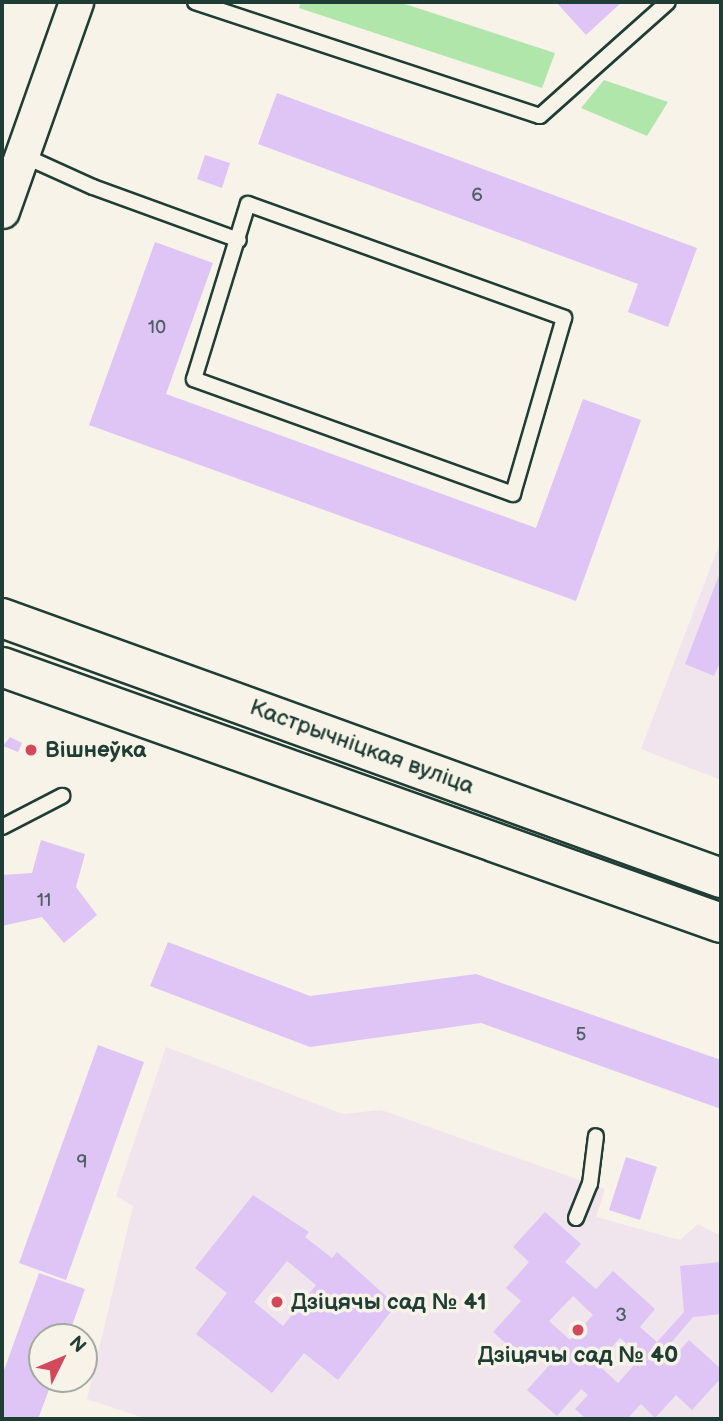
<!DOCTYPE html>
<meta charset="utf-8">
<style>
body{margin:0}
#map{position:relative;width:723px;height:1421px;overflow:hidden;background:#f7f3e8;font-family:"Balsamiq Sans",sans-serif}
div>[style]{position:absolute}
.built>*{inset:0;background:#f0e5ec}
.green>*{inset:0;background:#b0e6a9}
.building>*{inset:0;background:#dec5f5}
.roads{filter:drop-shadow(2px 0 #1f3d34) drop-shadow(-2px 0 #1f3d34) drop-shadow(0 2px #1f3d34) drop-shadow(0 -2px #1f3d34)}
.service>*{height:14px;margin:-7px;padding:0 7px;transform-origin:7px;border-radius:7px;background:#f7f3e8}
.tertiary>*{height:33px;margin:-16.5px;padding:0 16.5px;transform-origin:16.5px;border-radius:16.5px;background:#f7f3e8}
.secondary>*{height:38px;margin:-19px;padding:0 19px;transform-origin:19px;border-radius:19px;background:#f7f3e8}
.dots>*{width:19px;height:19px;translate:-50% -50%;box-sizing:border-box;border:4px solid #f7f3e8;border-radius:50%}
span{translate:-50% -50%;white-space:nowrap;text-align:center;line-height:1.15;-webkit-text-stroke:7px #f7f3e8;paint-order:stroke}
.number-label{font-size:19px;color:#4f5f64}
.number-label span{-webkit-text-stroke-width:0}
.street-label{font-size:23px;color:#1f3d34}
.poi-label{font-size:23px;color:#1f3d34;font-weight:700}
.left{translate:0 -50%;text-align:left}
.frame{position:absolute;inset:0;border:4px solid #1f3d34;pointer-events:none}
.north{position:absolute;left:28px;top:1323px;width:70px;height:70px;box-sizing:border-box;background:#f7f3e8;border:2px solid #a1aaa0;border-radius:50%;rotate:47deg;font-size:19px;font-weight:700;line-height:28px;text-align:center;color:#1f3d34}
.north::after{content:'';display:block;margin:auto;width:24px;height:32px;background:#d1495b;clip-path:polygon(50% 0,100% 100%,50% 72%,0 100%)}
</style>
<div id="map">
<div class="built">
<i style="clip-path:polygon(721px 540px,721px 780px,641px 749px)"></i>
<i style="clip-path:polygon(166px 1047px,343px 1114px,381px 1110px,605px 1189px,596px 1217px,680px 1240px,698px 1224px,721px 1236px,721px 1419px,147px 1419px,87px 1399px,133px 1206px,116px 1196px)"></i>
</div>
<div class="green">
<i style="clip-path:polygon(301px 2px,399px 2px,555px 53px,542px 88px,299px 8px)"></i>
<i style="clip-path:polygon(604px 80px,668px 102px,647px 136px,581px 108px)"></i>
</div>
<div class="building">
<i style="clip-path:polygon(556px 2px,622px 2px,586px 35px)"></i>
<i style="clip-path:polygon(277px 93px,697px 248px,668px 327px,628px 312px,638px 284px,258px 144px)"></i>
<i style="clip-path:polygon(205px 155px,230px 163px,222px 188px,197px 179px)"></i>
<i style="clip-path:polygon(155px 242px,213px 263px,166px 394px,536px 528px,583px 399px,641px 420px,576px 601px,89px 425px)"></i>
<i style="clip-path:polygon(721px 570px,721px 660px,714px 676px,685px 664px)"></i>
<i style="clip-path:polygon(10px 737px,22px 743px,18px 752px,3px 746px)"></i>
<i style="clip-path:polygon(41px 840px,85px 854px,76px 887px,97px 915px,64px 943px,42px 917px,2px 926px,2px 875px,32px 873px)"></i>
<i style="clip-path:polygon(168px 942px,310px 996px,476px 974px,721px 1060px,721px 1109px,481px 1023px,310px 1047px,150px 986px)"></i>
<i style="clip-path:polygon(98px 1045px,144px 1062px,66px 1280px,19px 1263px)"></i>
<i style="clip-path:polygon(626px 1157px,657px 1167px,640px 1220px,609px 1210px)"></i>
<i style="clip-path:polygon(evenodd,253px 1195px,309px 1232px,305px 1237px,332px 1258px,337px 1252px,396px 1305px,338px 1380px,304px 1353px,272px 1393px,196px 1334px,227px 1293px,195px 1268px,253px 1195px,287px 1261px,316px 1285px,283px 1326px,254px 1302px,287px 1261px)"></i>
<i style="clip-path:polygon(evenodd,545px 1212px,581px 1244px,565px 1262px,596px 1289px,613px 1271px,655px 1309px,640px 1327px,657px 1342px,684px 1312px,680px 1266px,721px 1262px,721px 1314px,693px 1317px,665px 1350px,674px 1357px,689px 1340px,721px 1369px,721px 1378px,692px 1410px,676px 1395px,655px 1418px,641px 1404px,627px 1419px,586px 1419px,575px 1409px,588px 1395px,581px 1389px,557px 1416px,527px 1390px,552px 1362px,540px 1351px,529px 1364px,493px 1332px,521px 1301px,506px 1288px,529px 1262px,513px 1247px,545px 1212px,573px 1296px,593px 1315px,570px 1340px,549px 1321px,573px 1296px,545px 1212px,620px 1338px,641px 1357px,618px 1383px,597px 1364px,620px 1338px)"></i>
<i style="clip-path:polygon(39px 1273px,85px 1289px,68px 1337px,42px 1337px,42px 1379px,53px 1379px,38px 1419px,2px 1419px,2px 1376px)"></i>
</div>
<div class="roads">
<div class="service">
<i style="left:195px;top:2px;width:363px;rotate:18.3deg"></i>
<i style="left:540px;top:116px;width:171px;rotate:-41.7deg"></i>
<i style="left:22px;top:155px;width:78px;rotate:24.3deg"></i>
<i style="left:93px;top:187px;width:155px;rotate:20deg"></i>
<i style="left:248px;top:204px;width:336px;rotate:19.8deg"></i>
<i style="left:564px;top:318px;width:183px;rotate:106.2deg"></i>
<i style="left:513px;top:494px;width:339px;rotate:-160.2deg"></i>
<i style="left:194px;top:379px;width:183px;rotate:-72.9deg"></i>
<i style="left:2px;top:827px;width:68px;rotate:-27.3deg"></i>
<i style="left:576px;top:1218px;width:37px;rotate:-68deg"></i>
<i style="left:590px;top:1184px;width:48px;rotate:-82.9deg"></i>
</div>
<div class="tertiary">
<i style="left:2px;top:211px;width:222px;rotate:-70.5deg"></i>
</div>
<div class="secondary">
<i style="left:2px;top:618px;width:765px;rotate:19.88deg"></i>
<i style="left:2px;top:667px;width:763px;rotate:19.6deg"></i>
</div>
</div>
<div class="dots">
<i style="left:31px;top:750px;background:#d1495b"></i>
<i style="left:277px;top:1302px;background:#d1495b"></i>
<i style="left:578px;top:1330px;background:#d1495b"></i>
</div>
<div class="number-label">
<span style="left:477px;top:196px">6</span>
<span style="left:157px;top:328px">10</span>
<span style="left:44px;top:901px">11</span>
<span style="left:581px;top:1035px">5</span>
<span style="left:82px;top:1163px">9</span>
<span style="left:621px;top:1316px">3</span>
</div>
<div class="street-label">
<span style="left:362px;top:747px;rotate:20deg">Кастрычніцкая вуліца</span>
</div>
<div class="poi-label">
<span class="left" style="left:45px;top:750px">Вішнеўка</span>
<span class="left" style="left:291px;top:1302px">Дзіцячы сад № 41</span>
<span style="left:578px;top:1355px">Дзіцячы сад № 40</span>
</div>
<div class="frame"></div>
<div class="north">N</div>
</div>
